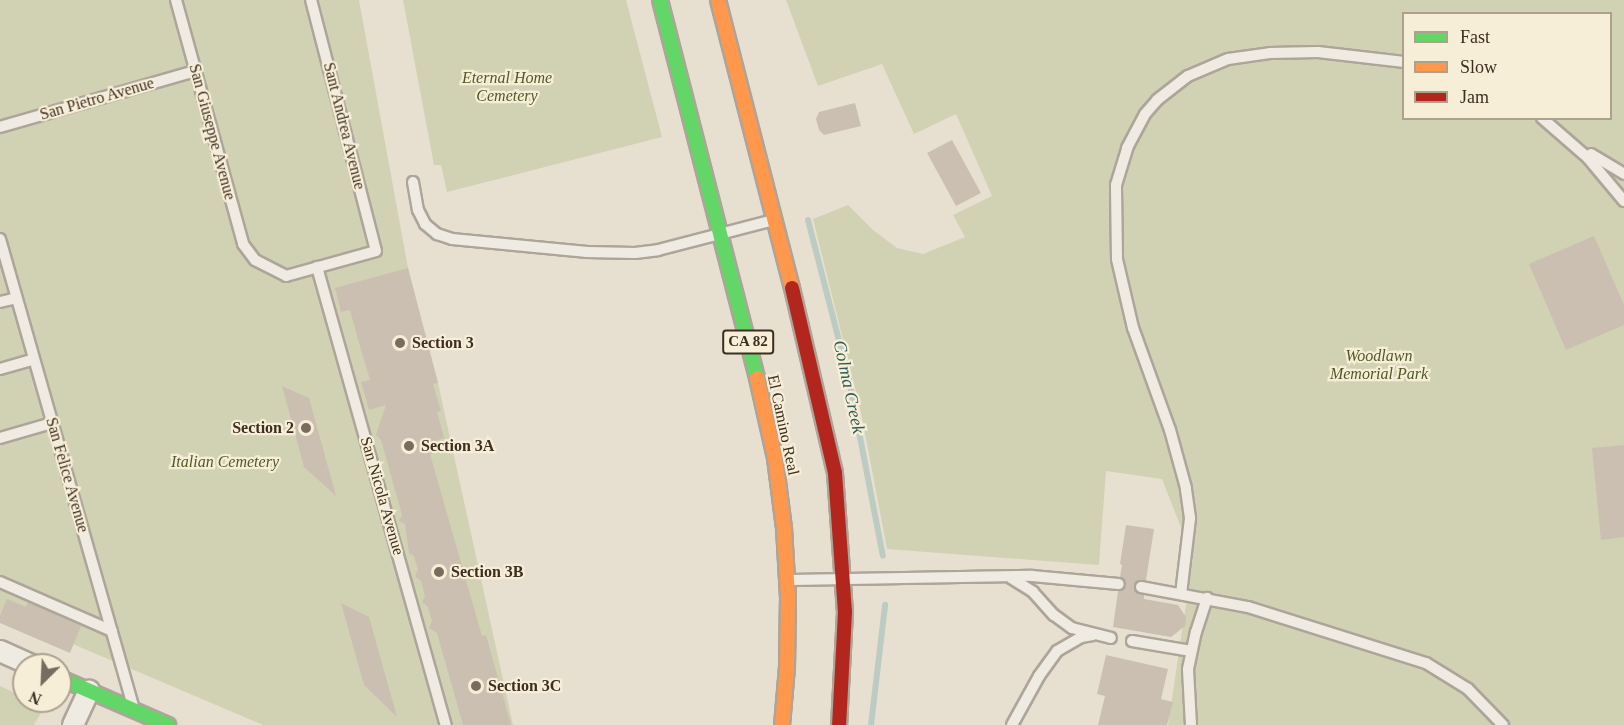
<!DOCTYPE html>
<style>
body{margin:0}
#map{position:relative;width:1624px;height:725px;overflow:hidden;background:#e7e0d1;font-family:Georgia,serif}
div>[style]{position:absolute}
.cemetery>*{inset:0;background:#d1d1b3}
.stream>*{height:6px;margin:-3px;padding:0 3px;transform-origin:3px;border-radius:3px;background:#bcccc2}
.building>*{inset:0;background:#cbbfb2}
.roads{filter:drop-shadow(2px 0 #ada599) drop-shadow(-2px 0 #ada599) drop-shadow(0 2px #ada599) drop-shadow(0 -2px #ada599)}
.lane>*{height:10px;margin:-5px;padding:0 5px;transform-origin:5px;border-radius:5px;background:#efebe3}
.street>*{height:20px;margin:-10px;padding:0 10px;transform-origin:10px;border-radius:10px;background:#efebe3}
.fast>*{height:14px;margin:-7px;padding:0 7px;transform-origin:7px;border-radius:7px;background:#63d668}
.slow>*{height:14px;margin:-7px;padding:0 7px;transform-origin:7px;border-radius:7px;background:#ff974d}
.jam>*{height:14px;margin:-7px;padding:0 7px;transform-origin:7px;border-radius:7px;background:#b3261e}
.dots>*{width:16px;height:16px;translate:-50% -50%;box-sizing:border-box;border:3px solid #f7eed8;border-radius:50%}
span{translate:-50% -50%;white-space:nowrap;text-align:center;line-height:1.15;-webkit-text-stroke:4.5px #f7eed8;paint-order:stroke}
.shield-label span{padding:2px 4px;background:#f7eed8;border:2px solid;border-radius:4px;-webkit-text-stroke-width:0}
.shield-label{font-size:15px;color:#3d2e20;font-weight:700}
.park-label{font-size:16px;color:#4d5a26;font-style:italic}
.street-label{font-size:16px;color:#3d2e20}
.poi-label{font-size:16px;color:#3d2e20;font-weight:700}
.left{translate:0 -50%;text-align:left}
.right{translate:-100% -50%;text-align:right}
.water-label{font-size:18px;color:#2f5d5a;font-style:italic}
.legend{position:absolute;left:1402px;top:12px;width:210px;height:108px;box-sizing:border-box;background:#f7eed8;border:2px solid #ada18e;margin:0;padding:8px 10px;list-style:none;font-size:18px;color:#3d2e20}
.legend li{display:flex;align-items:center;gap:12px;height:30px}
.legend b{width:30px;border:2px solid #ada18e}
.north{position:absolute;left:12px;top:653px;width:60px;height:60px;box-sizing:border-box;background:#f7eed8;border:2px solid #ada18e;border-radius:50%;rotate:204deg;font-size:16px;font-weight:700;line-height:24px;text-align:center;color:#3d2e20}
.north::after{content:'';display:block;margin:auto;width:21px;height:27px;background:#786c5e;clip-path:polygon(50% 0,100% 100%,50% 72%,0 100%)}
</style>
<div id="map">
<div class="cemetery">
<i style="clip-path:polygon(0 0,359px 0,408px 268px,438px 383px,513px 725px,263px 725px,0 613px)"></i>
<i style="clip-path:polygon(403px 0,626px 0,662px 137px,447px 192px,441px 165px,434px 165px)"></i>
<i style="clip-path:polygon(evenodd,786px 0,1624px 0,1624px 725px,1168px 725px,1193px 558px,1162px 479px,1106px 471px,1099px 565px,887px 549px,861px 412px,813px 219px,848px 205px,873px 230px,897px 248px,923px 254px,965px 237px,953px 215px,992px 196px,956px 114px,914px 134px,882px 64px,818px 86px,786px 0,1404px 14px,1610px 14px,1610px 118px,1404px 118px,1404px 14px)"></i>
<i style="clip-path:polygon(0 686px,24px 697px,24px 701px,34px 701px,45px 706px,34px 725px,0 725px)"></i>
</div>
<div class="stream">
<i style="left:808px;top:220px;width:165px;rotate:75.6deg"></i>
<i style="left:849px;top:380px;width:179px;rotate:79.1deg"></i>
<i style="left:871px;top:725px;width:121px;rotate:-83.3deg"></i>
</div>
<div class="building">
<i style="clip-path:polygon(855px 103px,861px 126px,824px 135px,819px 130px,816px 119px,819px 112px)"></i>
<i style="clip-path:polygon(952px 140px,981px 193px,956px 206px,927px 153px)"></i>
<i style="clip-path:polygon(1594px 236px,1624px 305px,1624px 325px,1566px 350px,1529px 264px)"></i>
<i style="clip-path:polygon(408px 268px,438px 383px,433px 384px,441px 411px,437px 412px,444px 438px,434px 441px,437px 452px,430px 454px,482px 636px,486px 635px,511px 725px,463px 725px,437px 633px,429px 628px,432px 621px,428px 607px,422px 602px,425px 596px,421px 581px,415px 576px,418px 570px,414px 556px,409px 553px,405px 524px,399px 521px,402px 515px,381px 440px,376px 435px,386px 405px,369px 410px,361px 382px,370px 380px,357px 336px,350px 310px,341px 312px,335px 288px)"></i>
<i style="clip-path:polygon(282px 386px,309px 398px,336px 496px,304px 467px)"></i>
<i style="clip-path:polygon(1624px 445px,1624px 537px,1601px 540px,1592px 448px)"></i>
<i style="clip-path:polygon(1126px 525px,1154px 529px,1146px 580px,1138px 580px,1134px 589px,1144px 595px,1144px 599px,1178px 605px,1186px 617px,1185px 626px,1171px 637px,1113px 627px,1118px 591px,1126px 585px,1120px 577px,1122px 565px,1120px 564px)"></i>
<i style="clip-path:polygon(7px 599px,26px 607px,28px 602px,81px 626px,70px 653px,0 623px,0 615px)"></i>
<i style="clip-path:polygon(341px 603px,369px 617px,397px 717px,364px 685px)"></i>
<i style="clip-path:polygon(1106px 655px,1168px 669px,1161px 699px,1173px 702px,1167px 725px,1098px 725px,1105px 696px,1097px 694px)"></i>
</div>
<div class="roads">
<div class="lane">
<i style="left:176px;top:0;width:253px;rotate:74.6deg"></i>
<i style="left:243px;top:244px;width:20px;rotate:53deg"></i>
<i style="left:255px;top:260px;width:35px;rotate:27deg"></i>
<i style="left:286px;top:276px;width:93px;rotate:-15.5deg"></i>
<i style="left:376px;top:251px;width:259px;rotate:-104.5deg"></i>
<i style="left:1542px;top:118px;width:61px;rotate:41deg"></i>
<i style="left:1588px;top:158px;width:56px;rotate:50.1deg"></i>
<i style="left:0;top:127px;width:203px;rotate:-16deg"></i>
<i style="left:1591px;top:154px;width:39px;rotate:31deg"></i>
<i style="left:413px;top:182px;width:28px;rotate:80deg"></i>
<i style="left:418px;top:210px;width:16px;rotate:63deg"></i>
<i style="left:425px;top:224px;width:16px;rotate:40deg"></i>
<i style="left:437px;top:234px;width:16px;rotate:18deg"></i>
<i style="left:452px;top:239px;width:136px;rotate:5.5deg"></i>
<i style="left:587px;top:252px;width:48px;rotate:1.2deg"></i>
<i style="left:635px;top:253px;width:23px;rotate:-7deg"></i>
<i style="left:658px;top:250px;width:120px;rotate:-14.5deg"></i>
<i style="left:0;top:239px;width:486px;rotate:74.1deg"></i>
<i style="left:317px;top:267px;width:476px;rotate:74.3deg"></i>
<i style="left:0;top:302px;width:17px;rotate:-13deg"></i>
<i style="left:0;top:369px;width:35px;rotate:-16deg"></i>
<i style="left:0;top:438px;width:54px;rotate:-16.1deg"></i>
<i style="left:1011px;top:578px;width:26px;rotate:32deg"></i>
<i style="left:1033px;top:592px;width:31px;rotate:48deg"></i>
<i style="left:1054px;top:615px;width:22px;rotate:36deg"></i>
<i style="left:1072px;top:628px;width:40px;rotate:14.4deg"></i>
<i style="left:791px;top:580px;width:241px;rotate:-1deg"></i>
<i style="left:1032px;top:576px;width:87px;rotate:5.3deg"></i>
<i style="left:0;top:582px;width:122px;rotate:23.6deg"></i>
<i style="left:1141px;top:587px;width:109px;rotate:10.6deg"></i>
<i style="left:1248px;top:607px;width:187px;rotate:17.5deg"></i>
<i style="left:1426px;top:663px;width:49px;rotate:31.8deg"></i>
<i style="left:1468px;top:689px;width:50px;rotate:45.8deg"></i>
<i style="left:1181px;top:594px;width:77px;rotate:-83.2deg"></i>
<i style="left:1190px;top:518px;width:30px;rotate:-98deg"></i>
<i style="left:1186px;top:488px;width:60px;rotate:-105.4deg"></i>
<i style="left:1170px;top:430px;width:109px;rotate:-109.9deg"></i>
<i style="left:1133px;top:328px;width:71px;rotate:-103.1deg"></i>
<i style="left:1117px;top:259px;width:74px;rotate:-90.8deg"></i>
<i style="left:1116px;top:185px;width:39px;rotate:-73deg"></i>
<i style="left:1127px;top:148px;width:38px;rotate:-62deg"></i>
<i style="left:1145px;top:114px;width:18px;rotate:-49deg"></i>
<i style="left:1157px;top:100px;width:39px;rotate:-38deg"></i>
<i style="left:1188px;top:76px;width:43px;rotate:-23deg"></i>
<i style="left:1228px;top:59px;width:42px;rotate:-8.1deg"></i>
<i style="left:1270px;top:53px;width:48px;rotate:-1.2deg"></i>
<i style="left:1318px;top:52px;width:87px;rotate:6.6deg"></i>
<i style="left:1132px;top:641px;width:60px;rotate:9.6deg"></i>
<i style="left:1012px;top:725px;width:56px;rotate:-61.1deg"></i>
<i style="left:1039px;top:676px;width:31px;rotate:-54deg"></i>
<i style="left:1057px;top:651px;width:28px;rotate:-30deg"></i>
<i style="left:1081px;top:637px;width:12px;rotate:-9deg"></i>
<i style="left:1191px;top:725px;width:56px;rotate:-93.1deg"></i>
<i style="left:1188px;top:669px;width:38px;rotate:-78deg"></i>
<i style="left:1196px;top:632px;width:36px;rotate:-72deg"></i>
</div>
<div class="street">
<i style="left:0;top:651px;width:34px;rotate:24deg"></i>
<i style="left:73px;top:725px;width:38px;rotate:-65deg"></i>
</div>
<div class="fast">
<i style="left:660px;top:0;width:390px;rotate:75.6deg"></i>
<i style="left:60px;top:678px;width:118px;rotate:23.5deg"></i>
</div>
<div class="slow">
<i style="left:718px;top:0;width:297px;rotate:75.6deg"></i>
<i style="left:757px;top:378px;width:82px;rotate:77.3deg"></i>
<i style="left:775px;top:458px;width:71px;rotate:82.7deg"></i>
<i style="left:784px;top:528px;width:69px;rotate:86.7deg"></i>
<i style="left:788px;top:597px;width:70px;rotate:90.8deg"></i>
<i style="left:787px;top:667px;width:58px;rotate:94.9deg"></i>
</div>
<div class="jam">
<i style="left:792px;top:288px;width:190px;rotate:76.9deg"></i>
<i style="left:835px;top:473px;width:139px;rotate:85.9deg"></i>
<i style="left:845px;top:612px;width:113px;rotate:93deg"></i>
</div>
</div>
<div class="dots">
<i style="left:400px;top:343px;background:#786c5e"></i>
<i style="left:306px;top:428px;background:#786c5e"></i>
<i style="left:409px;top:446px;background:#786c5e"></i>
<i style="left:439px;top:572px;background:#786c5e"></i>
<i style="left:476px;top:686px;background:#786c5e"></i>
</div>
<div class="shield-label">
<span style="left:748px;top:342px">CA 82</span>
</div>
<div class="park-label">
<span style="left:507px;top:87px">Eternal Home<br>Cemetery</span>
<span style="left:1379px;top:365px">Woodlawn<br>Memorial Park</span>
<span style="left:225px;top:462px">Italian Cemetery</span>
</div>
<div class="street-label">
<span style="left:97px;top:99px;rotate:-16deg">San Pietro Avenue</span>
<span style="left:344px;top:126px;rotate:76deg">Sant Andrea Avenue</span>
<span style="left:212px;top:132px;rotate:75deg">San Giuseppe Avenue</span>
<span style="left:783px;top:425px;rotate:78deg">El Camino Real</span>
<span style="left:67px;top:475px;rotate:74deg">San Felice Avenue</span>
<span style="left:382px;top:496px;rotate:74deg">San Nicola Avenue</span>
</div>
<div class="poi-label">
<span class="left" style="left:412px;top:343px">Section 3</span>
<span class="right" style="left:294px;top:428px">Section 2</span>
<span class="left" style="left:421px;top:446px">Section 3A</span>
<span class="left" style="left:451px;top:572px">Section 3B</span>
<span class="left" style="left:488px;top:686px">Section 3C</span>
</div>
<div class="water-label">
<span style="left:849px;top:387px;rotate:78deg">Colma Creek</span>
</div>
<ul class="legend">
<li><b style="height:8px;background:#63d668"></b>Fast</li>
<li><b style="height:8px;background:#ff974d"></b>Slow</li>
<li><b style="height:8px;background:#b3261e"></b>Jam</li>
</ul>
<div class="north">N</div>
</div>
